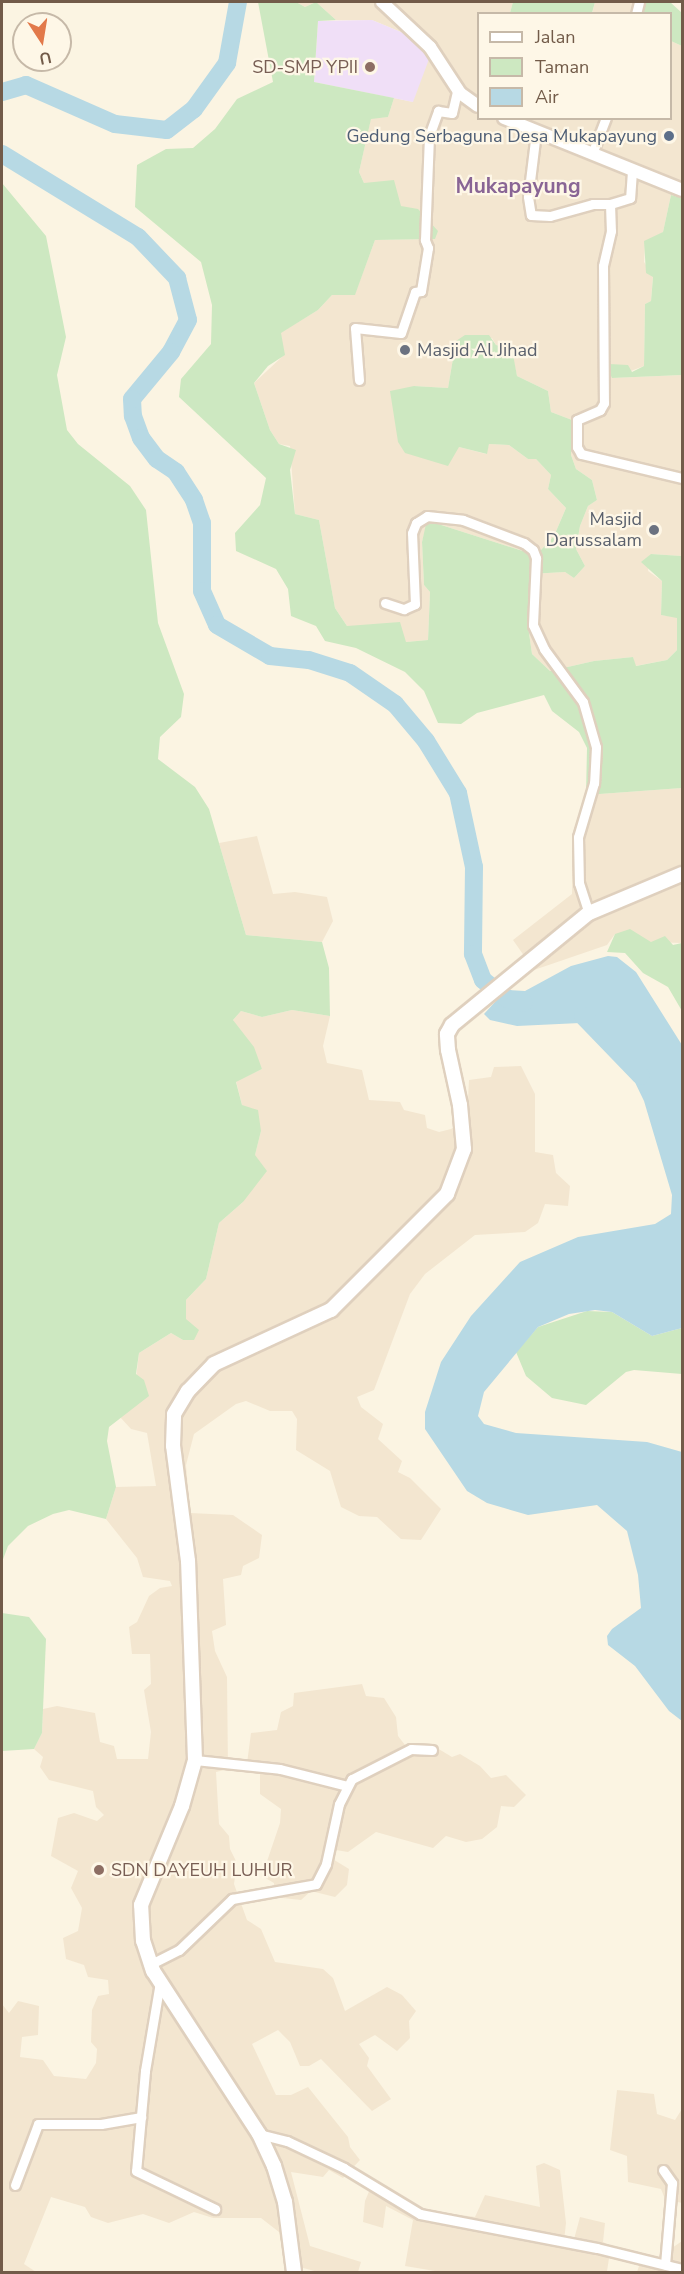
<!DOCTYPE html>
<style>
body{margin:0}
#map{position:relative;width:684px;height:2274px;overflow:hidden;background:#fbf4e2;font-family:"Nunito Sans",sans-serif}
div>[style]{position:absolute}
.residential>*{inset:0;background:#f3e6d0}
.education>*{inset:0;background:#f0dff7}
.green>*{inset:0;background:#cde8c1}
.water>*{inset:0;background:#b7d9e4}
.river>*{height:18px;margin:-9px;padding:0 9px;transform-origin:9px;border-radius:9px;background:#b7d9e4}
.roads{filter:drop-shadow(2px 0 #dfd0be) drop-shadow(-2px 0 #dfd0be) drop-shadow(0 2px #dfd0be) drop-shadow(0 -2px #dfd0be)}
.minor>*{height:9px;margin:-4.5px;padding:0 4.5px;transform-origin:4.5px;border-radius:4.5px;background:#fff}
.tertiary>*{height:12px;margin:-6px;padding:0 6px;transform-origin:6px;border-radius:6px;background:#fff}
.secondary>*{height:14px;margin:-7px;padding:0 7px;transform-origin:7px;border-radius:7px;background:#fff}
.dots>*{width:16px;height:16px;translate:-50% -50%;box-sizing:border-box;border:3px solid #fef7e7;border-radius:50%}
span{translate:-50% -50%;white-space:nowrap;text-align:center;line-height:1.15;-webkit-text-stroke:4.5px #fef7e7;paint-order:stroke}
.education-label{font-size:18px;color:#785e54}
.right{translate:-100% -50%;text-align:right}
.left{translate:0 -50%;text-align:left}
.service-label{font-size:18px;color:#4e5e75}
.worship-label{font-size:18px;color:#5b616d}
.quarter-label{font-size:21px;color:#896595;font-weight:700}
.frame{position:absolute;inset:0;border:3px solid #725b49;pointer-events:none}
.legend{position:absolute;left:477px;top:12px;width:195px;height:108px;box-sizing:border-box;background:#fef7e7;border:2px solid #c6b9a8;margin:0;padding:8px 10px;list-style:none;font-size:18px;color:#725b49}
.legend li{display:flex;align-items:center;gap:12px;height:30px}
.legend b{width:30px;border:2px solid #c6b9a8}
.north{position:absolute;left:12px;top:12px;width:60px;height:60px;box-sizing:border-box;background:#fef7e7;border:2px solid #c6b9a8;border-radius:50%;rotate:168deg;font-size:16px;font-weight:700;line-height:24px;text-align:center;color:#725b49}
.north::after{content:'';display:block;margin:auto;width:21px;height:27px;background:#e2794a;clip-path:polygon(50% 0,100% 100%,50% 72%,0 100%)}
</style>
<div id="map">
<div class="residential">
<i style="clip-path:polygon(296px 2px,513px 2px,510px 13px,478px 14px,478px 118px,670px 118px,671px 41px,682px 46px,682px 198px,671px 195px,663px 232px,645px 245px,644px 262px,653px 276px,651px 301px,645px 304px,644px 366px,612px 378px,682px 375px,682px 556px,651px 554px,648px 571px,662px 581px,661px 615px,677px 617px,677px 650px,667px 660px,635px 666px,633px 657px,594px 661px,550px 671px,532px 654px,528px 626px,530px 574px,565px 572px,574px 578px,585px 566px,576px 549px,580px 526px,588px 506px,597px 500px,592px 480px,576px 469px,571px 455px,572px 420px,551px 412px,548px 391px,517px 376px,511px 349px,496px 345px,492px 338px,456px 341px,448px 388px,414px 386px,459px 447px,486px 454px,489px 444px,509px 445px,528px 459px,536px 459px,551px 475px,548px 489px,566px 508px,554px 536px,540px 551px,529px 553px,435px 523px,427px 524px,422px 542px,424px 585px,430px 592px,428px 640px,406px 642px,368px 626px,347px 626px,335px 608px,319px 520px,295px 514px,290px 446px,279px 444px,270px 430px,254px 383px,284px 355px,280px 333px,318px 310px,332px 295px,355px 294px,375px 240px,435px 239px,401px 206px,364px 183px,359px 172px,371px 118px,388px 117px,394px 98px,413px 102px,413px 37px,372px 20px,336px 20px,316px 2px,305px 7px)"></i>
<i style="clip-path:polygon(595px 2px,645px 2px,643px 13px,592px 14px)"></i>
<i style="clip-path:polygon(682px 788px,682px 943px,651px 942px,615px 934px,607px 945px,534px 970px,513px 940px,572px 894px,573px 832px,586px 795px)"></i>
<i style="clip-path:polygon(257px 836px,273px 894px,295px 892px,327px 897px,333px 921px,322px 942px,246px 935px,219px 843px)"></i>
<i style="clip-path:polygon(292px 1010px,330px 1016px,323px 1046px,327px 1063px,362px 1070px,369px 1100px,400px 1102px,404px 1110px,425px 1115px,427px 1128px,439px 1132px,451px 1129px,467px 1119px,469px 1080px,491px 1077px,494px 1067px,521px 1066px,535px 1094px,535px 1152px,553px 1155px,556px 1173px,570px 1186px,568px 1206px,545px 1204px,538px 1223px,525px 1232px,475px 1235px,425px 1274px,410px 1294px,374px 1390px,357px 1397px,361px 1407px,383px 1424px,378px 1439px,402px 1461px,398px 1472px,410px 1478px,441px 1509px,421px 1540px,401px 1539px,377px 1517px,359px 1516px,341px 1507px,330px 1471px,296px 1450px,297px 1419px,292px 1411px,270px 1411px,246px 1401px,236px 1404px,194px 1434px,186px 1465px,190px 1513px,233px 1515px,262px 1535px,259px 1558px,243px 1566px,241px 1575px,223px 1579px,226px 1625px,212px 1631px,215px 1651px,227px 1677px,228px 1769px,216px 1772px,219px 1824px,229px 1836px,230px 1849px,237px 1863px,234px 1884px,247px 1920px,261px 1929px,275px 1962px,323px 1969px,333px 1978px,345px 2011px,387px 1987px,402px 1995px,416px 2011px,409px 2021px,410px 2038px,397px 2051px,375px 2035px,359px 2044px,369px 2058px,367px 2066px,391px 2099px,372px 2111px,321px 2059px,309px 2066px,300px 2066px,290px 2042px,278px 2030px,252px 2044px,276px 2095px,291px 2095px,308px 2087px,348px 2137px,350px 2147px,360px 2160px,343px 2178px,329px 2170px,323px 2177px,291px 2172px,310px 2246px,361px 2262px,358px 2272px,318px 2272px,285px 2263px,279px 2232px,261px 2218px,213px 2218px,194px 2212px,169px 2223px,143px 2214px,108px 2223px,91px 2217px,85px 2207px,51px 2197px,24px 2264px,36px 2272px,2px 2272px,2px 2004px,9px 2013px,18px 2001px,39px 2006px,38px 2035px,22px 2037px,20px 2057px,43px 2060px,54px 2076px,86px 2079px,96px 2063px,97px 2049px,91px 2042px,92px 2010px,98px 1996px,109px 1994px,108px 1980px,88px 1977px,84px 1965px,66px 1959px,63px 1938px,78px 1931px,82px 1908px,71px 1888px,78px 1871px,51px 1856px,58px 1818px,74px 1813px,97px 1821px,104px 1815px,96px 1807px,93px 1791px,49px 1780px,40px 1767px,43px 1757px,34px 1749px,42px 1733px,43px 1709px,57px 1706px,95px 1713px,100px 1742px,114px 1746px,117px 1759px,148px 1759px,151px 1732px,144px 1690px,151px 1684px,150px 1654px,132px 1654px,129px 1627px,137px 1622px,149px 1596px,160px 1588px,172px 1586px,170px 1581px,143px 1577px,137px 1558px,106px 1519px,116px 1487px,156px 1486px,147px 1433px,131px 1429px,120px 1417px,133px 1405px,139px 1353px,171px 1333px,183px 1340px,186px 1300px,206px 1279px,219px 1223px,243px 1202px,261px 1131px,242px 1105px,236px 1081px,262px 1069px,233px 1020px,241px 1011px,262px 1017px)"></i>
<i style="clip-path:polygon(362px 1684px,366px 1696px,384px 1698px,396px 1717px,398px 1736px,405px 1745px,437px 1748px,452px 1757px,460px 1754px,480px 1766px,491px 1778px,506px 1775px,526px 1795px,514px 1807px,501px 1806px,497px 1827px,482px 1839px,466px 1842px,446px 1836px,433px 1848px,376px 1832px,348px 1852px,336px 1850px,331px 1858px,349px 1869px,347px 1885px,335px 1897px,311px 1891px,301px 1900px,274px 1897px,274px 1883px,262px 1876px,280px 1823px,281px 1809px,260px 1794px,260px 1774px,246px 1771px,251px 1733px,277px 1730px,281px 1712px,293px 1706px,294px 1693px)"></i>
<i style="clip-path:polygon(617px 2090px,654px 2094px,657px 2114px,675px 2120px,682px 2109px,682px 2203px,665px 2199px,661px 2189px,628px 2182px,627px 2156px,610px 2150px)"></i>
<i style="clip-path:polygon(544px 2163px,560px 2170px,566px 2223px,564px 2241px,573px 2243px,580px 2217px,605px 2223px,603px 2242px,611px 2246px,607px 2271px,612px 2272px,441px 2272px,405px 2266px,413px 2220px,386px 2206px,383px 2228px,363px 2222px,365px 2201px,373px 2182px,425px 2210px,475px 2217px,485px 2195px,540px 2207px,536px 2166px)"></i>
<i style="clip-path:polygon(682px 2241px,682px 2272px,637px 2272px,642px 2257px,655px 2260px)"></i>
</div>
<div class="education">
<i style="clip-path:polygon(372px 20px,413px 37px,432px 51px,413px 102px,314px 82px,318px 21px)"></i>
</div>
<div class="green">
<i style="clip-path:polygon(258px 2px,296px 2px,305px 7px,316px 2px,336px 20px,318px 21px,314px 82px,394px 98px,388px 117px,371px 119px,359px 172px,364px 183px,394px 180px,401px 206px,418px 209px,438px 231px,435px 239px,375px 240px,355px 295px,332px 295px,318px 310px,281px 333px,285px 355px,268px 366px,254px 383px,270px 430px,279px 444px,296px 450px,290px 470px,295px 514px,319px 520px,335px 608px,347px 626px,400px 622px,406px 642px,428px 640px,430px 592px,424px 585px,422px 542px,426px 524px,435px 523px,529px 553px,540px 551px,554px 536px,566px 508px,548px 489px,551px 475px,536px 459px,528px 459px,509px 445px,489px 444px,487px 454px,459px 447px,448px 466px,405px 453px,398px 442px,390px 391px,414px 386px,448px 388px,456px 341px,465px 335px,489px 335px,496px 345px,512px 349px,517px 376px,548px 391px,551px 412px,572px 420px,571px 455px,576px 469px,592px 480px,597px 500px,588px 506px,580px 526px,576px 549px,585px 566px,574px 578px,565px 572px,530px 574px,528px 626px,532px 654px,550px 671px,594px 661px,633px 657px,636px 666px,667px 660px,677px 650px,677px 618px,661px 615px,662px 581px,641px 562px,651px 554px,682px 556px,682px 788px,586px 795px,587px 748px,579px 732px,552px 711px,544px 695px,477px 713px,461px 724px,438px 723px,424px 691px,405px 672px,356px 648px,325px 641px,316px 626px,291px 616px,288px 589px,276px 569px,236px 551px,235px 533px,260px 505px,266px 478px,179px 397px,181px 379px,211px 344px,212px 305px,201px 262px,135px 207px,137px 165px,166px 149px,193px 148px,215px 129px,237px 99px,273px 82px)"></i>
<i style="clip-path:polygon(513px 2px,595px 2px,592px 13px,510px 13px)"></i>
<i style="clip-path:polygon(645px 2px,670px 2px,682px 13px,682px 46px,671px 41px,670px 14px,643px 13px)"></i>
<i style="clip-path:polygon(2px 183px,46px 236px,66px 337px,57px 375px,67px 430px,78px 444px,130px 486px,146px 510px,158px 623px,184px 694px,181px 717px,160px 737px,158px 759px,195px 787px,209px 809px,246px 935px,322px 942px,329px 968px,330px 1016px,292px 1010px,262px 1017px,241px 1011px,233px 1020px,254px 1047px,262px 1069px,236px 1082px,242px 1105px,258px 1110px,261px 1131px,255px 1155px,267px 1171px,243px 1202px,219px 1223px,206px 1279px,186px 1300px,186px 1319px,199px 1330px,194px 1340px,183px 1340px,171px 1333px,139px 1353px,136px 1374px,144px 1380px,149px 1396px,109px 1427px,107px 1441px,116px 1487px,106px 1519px,69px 1510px,53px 1514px,28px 1526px,8px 1546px,2px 1562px)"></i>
<i style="clip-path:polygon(671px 195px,682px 198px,682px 375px,612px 378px,607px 367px,609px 364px,628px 365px,632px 372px,644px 366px,645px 304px,651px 301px,653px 277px,646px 273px,644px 241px,663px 232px)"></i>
<i style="clip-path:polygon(630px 929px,651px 942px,665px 936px,673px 945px,682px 943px,682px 1011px,668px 987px,643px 973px,625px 953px,607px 952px,615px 934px)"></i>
<i style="clip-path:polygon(587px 1311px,612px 1312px,652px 1336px,682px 1328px,682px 1374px,634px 1370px,626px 1372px,586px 1405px,552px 1398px,526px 1376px,516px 1352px,538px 1327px)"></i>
<i style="clip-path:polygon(2px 1613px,29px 1617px,46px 1639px,42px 1733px,34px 1749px,2px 1751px)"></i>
</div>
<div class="water">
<i style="clip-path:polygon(608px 956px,617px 957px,636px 972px,682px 1045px,682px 1328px,652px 1336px,612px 1312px,595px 1310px,569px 1314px,538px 1327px,484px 1392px,478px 1416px,484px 1424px,516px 1433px,647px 1442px,682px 1452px,682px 1721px,669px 1711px,635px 1666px,608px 1645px,607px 1636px,612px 1629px,641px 1608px,638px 1575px,627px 1531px,597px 1505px,528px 1515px,487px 1503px,467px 1491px,425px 1429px,425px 1412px,441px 1362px,471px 1316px,520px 1262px,578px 1237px,655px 1224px,671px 1214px,672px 1195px,644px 1101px,615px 1041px,580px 1023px,517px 1026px,490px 1020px,484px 1014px,506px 990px,525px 991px,571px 966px)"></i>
</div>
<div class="river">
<i style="left:2px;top:92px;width:25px;rotate:-16deg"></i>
<i style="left:26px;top:85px;width:97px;rotate:23.7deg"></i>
<i style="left:115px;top:124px;width:52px;rotate:6.6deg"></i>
<i style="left:167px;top:130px;width:34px;rotate:-38deg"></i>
<i style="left:194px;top:109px;width:57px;rotate:-54.3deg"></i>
<i style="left:227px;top:63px;width:62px;rotate:-79.8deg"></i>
<i style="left:2px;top:154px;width:159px;rotate:31.4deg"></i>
<i style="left:138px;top:237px;width:57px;rotate:46.4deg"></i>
<i style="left:177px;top:278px;width:43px;rotate:75.3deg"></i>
<i style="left:188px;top:320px;width:36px;rotate:118deg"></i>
<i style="left:171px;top:352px;width:61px;rotate:129.7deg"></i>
<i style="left:132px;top:399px;width:17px;rotate:87deg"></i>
<i style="left:133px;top:416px;width:23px;rotate:70deg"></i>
<i style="left:141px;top:438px;width:26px;rotate:53deg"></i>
<i style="left:157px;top:459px;width:23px;rotate:34deg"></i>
<i style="left:176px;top:472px;width:33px;rotate:57deg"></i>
<i style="left:194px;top:500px;width:24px;rotate:71deg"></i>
<i style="left:202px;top:523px;width:68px;rotate:90deg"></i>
<i style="left:202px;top:591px;width:37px;rotate:66deg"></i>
<i style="left:217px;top:625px;width:61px;rotate:30.3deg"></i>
<i style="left:270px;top:656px;width:39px;rotate:6deg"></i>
<i style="left:309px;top:660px;width:43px;rotate:17.6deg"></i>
<i style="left:350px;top:673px;width:55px;rotate:34.6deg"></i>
<i style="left:395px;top:704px;width:48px;rotate:50deg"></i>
<i style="left:426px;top:741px;width:61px;rotate:58.4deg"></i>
<i style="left:458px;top:793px;width:76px;rotate:77.8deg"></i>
<i style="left:474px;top:867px;width:87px;rotate:90.7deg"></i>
<i style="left:473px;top:954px;width:28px;rotate:69deg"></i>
<i style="left:483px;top:980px;width:31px;rotate:38deg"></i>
<i style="left:507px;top:999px;width:17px;rotate:13deg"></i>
<i style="left:583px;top:1016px;width:83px;rotate:46deg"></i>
</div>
<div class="roads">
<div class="minor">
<i style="left:636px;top:14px;width:12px;rotate:-76deg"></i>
<i style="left:536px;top:132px;width:65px;rotate:97deg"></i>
<i style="left:528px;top:197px;width:18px;rotate:81deg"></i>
<i style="left:531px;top:215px;width:19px;rotate:3deg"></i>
<i style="left:550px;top:216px;width:45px;rotate:-15.6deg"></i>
<i style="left:593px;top:204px;width:17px"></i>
<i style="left:592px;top:154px;width:39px;rotate:-69deg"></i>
<i style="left:632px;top:171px;width:27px;rotate:94deg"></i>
<i style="left:630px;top:198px;width:21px;rotate:163deg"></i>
<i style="left:610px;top:204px;width:27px;rotate:88deg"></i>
<i style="left:611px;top:231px;width:36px;rotate:103deg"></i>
<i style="left:603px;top:266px;width:137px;rotate:89.6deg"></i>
<i style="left:604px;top:403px;width:8px;rotate:120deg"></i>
<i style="left:600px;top:410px;width:25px;rotate:157deg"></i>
<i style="left:577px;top:420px;width:27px;rotate:90deg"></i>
<i style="left:577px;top:447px;width:8px;rotate:60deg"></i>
<i style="left:581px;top:454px;width:104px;rotate:13.4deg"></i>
<i style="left:359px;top:380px;width:52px;rotate:-94.4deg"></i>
<i style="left:355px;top:328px;width:46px;rotate:6.2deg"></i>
<i style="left:401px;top:333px;width:43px;rotate:-71.1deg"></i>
<i style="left:415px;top:292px;width:6px;rotate:-9deg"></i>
<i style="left:421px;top:291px;width:44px;rotate:-80.8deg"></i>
<i style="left:428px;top:248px;width:9px;rotate:-111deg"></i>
<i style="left:425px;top:240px;width:104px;rotate:-87.8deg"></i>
<i style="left:429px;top:136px;width:27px;rotate:-70deg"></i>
<i style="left:438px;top:111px;width:14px;rotate:8deg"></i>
<i style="left:452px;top:113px;width:26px;rotate:-77deg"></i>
<i style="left:385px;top:603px;width:20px;rotate:18deg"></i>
<i style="left:404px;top:609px;width:12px;rotate:-24deg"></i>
<i style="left:415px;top:604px;width:71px;rotate:-92.4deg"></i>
<i style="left:412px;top:533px;width:11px;rotate:-68deg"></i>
<i style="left:416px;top:523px;width:13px;rotate:-32deg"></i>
<i style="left:427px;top:516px;width:36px;rotate:6deg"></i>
<i style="left:463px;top:520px;width:65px;rotate:20.7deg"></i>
<i style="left:524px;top:543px;width:11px;rotate:38deg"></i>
<i style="left:533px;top:550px;width:9px;rotate:69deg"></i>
<i style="left:536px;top:558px;width:67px;rotate:92.6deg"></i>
<i style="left:533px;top:625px;width:26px;rotate:65deg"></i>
<i style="left:544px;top:649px;width:66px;rotate:53.7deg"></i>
<i style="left:583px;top:702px;width:47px;rotate:73.9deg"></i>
<i style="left:596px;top:747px;width:36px;rotate:93deg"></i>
<i style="left:594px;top:783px;width:56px;rotate:106.5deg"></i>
<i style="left:578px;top:837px;width:46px;rotate:88.8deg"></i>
<i style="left:579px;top:883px;width:32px;rotate:72deg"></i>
<i style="left:195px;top:1760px;width:85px;rotate:6deg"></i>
<i style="left:280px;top:1769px;width:69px;rotate:14.2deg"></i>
<i style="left:151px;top:1964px;width:31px;rotate:-27deg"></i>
<i style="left:179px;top:1950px;width:74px;rotate:-43.9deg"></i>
<i style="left:232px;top:1899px;width:85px;rotate:-10.1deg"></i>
<i style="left:316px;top:1884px;width:22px;rotate:-63deg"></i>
<i style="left:326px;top:1864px;width:61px;rotate:-77.8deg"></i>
<i style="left:339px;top:1804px;width:28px;rotate:-63deg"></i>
<i style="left:352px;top:1779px;width:66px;rotate:-27deg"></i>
<i style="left:411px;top:1749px;width:21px;rotate:3deg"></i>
<i style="left:160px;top:1982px;width:90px;rotate:99.6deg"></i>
<i style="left:145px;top:2071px;width:100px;rotate:95.1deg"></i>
<i style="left:136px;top:2171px;width:88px;rotate:25.7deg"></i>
<i style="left:259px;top:2134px;width:29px;rotate:14deg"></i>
<i style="left:287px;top:2141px;width:63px;rotate:25.3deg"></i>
<i style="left:344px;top:2168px;width:89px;rotate:31.2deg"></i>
<i style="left:420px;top:2214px;width:180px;rotate:10.9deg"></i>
<i style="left:597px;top:2248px;width:88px;rotate:13.9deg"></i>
<i style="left:663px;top:2170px;width:16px;rotate:55deg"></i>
<i style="left:672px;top:2183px;width:82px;rotate:94.9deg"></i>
<i style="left:15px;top:2185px;width:65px;rotate:-69.3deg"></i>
<i style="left:38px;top:2124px;width:63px"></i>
<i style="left:101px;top:2124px;width:41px;rotate:-9.9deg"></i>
</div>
<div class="tertiary">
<i style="left:382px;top:2px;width:66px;rotate:43.2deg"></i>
<i style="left:430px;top:47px;width:55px;rotate:56.9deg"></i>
<i style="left:460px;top:93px;width:22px;rotate:36deg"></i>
<i style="left:504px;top:118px;width:192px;rotate:22deg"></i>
</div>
<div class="secondary">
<i style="left:294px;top:2272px;width:71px;rotate:-97.3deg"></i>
<i style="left:285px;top:2202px;width:38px;rotate:-107deg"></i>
<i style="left:274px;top:2166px;width:35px;rotate:-115deg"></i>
<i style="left:259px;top:2134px;width:194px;rotate:-123deg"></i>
<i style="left:153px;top:1971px;width:32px;rotate:-108deg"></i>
<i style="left:143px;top:1941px;width:36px;rotate:-93deg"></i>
<i style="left:141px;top:1905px;width:107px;rotate:-67.5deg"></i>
<i style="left:182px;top:1806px;width:48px;rotate:-74.2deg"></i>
<i style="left:195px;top:1760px;width:199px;rotate:-92deg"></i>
<i style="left:188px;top:1561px;width:116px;rotate:-97.4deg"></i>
<i style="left:173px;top:1446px;width:32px;rotate:-88deg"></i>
<i style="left:174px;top:1414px;width:27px;rotate:-59deg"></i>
<i style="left:188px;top:1391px;width:37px;rotate:-46deg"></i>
<i style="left:214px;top:1364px;width:129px;rotate:-24.8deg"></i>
<i style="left:331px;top:1310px;width:164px;rotate:-45deg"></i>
<i style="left:447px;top:1194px;width:48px;rotate:-69.3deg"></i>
<i style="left:464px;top:1149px;width:44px;rotate:-95.2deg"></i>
<i style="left:460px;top:1105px;width:56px;rotate:-102.3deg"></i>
<i style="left:448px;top:1050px;width:16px;rotate:-94deg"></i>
<i style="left:447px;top:1034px;width:10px;rotate:-61deg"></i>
<i style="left:452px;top:1025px;width:177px;rotate:-39.3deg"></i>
<i style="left:589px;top:913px;width:101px;rotate:-22.8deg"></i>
</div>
</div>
<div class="dots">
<i style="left:370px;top:67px;background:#8d6e63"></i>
<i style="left:669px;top:136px;background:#5c6f8a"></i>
<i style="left:405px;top:350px;background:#6b7280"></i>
<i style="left:654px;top:530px;background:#6b7280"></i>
<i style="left:99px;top:1870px;background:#8d6e63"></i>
</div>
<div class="education-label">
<span class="right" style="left:358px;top:67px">SD-SMP YPII</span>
<span class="left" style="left:111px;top:1870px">SDN DAYEUH LUHUR</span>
</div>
<div class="service-label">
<span class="right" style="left:657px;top:136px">Gedung Serbaguna Desa Mukapayung</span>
</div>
<div class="worship-label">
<span class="left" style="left:417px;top:350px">Masjid Al Jihad</span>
<span class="right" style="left:642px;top:530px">Masjid<br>Darussalam</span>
</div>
<div class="quarter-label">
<span style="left:518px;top:186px">Mukapayung</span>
</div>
<div class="frame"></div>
<ul class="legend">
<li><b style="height:8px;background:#fff"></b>Jalan</li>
<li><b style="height:16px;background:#cde8c1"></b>Taman</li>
<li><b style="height:16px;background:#b7d9e4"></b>Air</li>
</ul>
<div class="north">U</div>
</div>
